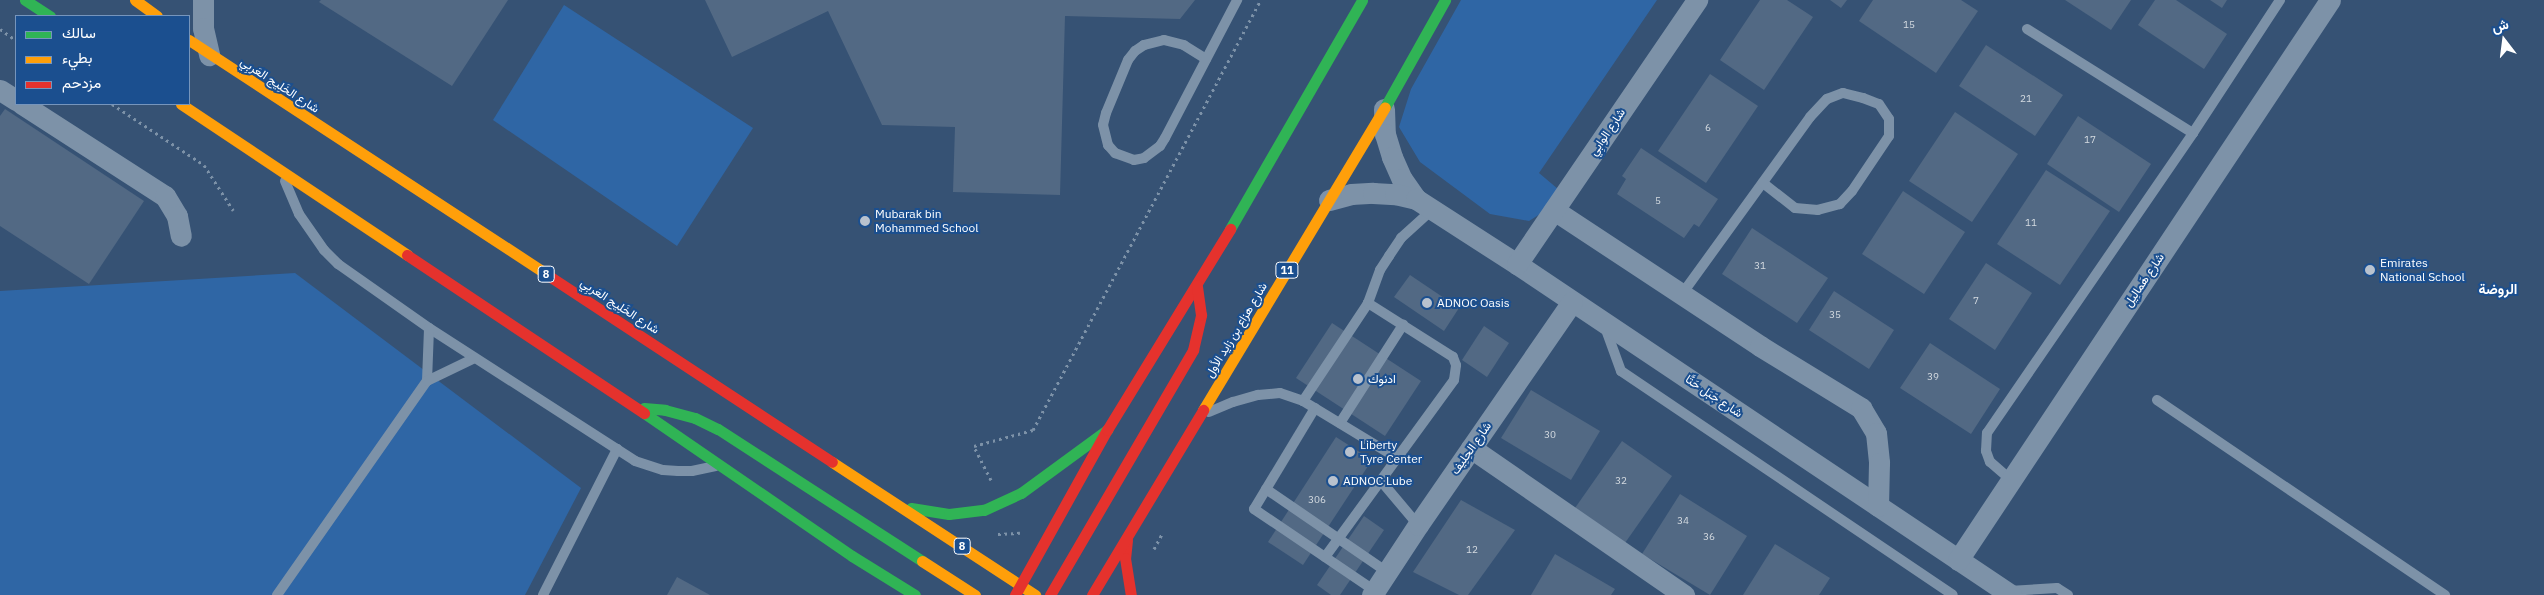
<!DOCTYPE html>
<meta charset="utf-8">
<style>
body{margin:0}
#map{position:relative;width:2544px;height:595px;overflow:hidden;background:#365274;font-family:"IBM Plex Sans",Vazirmatn,sans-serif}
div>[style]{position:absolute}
.green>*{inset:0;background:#2f66a5}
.building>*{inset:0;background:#526984}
.path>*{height:3px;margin-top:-1.5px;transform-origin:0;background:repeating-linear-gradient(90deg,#7d92a8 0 2.5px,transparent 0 6.5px)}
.lane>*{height:10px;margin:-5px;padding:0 5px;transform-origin:5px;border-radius:5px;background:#7d92a8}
.street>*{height:21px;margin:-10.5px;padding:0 10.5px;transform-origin:10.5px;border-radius:10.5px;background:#7d92a8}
.fast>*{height:11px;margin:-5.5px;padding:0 5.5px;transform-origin:5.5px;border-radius:5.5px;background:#30b455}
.slow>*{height:11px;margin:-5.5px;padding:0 5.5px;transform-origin:5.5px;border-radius:5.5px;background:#ff9f0a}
.jam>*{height:11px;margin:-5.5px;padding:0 5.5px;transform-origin:5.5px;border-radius:5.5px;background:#e5322d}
.dots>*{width:14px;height:14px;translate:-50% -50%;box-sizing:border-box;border:2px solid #1b4f8f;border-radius:50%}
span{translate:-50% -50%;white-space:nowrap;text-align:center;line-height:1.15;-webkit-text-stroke:4px #1b4f8f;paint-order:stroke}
.number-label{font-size:10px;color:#d4dae0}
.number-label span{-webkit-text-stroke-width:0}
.shield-label span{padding:1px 4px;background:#1b4f8f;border:1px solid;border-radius:4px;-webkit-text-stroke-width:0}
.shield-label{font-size:11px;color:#fff;font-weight:700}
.street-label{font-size:12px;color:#fff}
.poi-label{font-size:12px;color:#fff}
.left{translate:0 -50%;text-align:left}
.neighbourhood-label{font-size:14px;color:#fff;font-weight:700}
.legend{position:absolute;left:15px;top:15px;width:175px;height:90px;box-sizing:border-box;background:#1b4f8f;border:1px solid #7695bc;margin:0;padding:6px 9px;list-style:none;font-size:15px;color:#fff}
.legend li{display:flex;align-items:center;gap:10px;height:25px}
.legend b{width:25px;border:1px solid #7695bc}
.north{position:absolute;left:2479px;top:15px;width:50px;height:50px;-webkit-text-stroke:4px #1b4f8f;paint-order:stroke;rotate:345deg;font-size:14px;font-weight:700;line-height:20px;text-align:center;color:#fff}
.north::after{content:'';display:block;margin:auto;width:18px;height:22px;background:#fff;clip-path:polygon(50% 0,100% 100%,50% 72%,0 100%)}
</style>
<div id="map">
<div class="green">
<i style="clip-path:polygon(1461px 0,1657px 0,1539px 173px,1558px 189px,1548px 209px,1529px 221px,1490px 214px,1420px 162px,1399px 127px,1411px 89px)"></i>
<i style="clip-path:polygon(564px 5px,753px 128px,677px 246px,493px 120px)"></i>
<i style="clip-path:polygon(295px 273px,581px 488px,525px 595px,0 595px,0 291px)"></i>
</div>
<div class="building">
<i style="clip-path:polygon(321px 0,508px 0,452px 86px,319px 2px)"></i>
<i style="clip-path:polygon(705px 0,1195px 0,1180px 19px,1065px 16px,1060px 195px,953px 192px,955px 127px,882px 125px,828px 11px,732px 57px)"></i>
<i style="clip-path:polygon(1760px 0,1787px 0,1813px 17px,1764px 90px,1720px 60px)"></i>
<i style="clip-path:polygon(1830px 0,1847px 0,1841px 8px)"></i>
<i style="clip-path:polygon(1873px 0,1961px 0,1978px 11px,1936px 73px,1859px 21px)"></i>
<i style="clip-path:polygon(2065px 0,2131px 0,2111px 30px)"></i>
<i style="clip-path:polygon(2155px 0,2176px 0,2227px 34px,2204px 69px,2138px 25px)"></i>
<i style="clip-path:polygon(2210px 0,2227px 0,2222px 8px)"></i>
<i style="clip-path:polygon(1986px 45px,2063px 95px,2035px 136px,1959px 86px)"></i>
<i style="clip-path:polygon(1710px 74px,1758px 106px,1706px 183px,1658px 151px)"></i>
<i style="clip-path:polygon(5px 109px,144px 201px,89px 284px,0 226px,0 116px)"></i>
<i style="clip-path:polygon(1955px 112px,2018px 154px,1972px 222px,1909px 181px)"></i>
<i style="clip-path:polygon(2078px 116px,2151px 164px,2119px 212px,2047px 164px)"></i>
<i style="clip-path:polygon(1641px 148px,1718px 199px,1699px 227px,1694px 224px,1684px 238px,1617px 194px,1626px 179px,1622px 176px)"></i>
<i style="clip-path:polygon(2046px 170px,2110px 211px,2060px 285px,1997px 244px)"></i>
<i style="clip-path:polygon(1903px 191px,1965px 232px,1924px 294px,1862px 254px)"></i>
<i style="clip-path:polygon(1752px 228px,1828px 278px,1797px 323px,1722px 274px)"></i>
<i style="clip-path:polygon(1986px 263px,2032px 293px,1995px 350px,1949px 319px)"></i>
<i style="clip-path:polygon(1410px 275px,1459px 308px,1444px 331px,1394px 297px)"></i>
<i style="clip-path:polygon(1834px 291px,1894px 330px,1869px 369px,1809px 330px)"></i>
<i style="clip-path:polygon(1332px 323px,1421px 381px,1385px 436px,1296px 378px)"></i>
<i style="clip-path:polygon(1484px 326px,1509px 343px,1487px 377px,1462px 360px)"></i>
<i style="clip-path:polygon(1930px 343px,2000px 389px,1971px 434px,1900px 388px)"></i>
<i style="clip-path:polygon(1531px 390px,1600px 431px,1571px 480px,1501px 438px)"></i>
<i style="clip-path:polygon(1336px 437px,1372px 460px,1303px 565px,1268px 542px)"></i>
<i style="clip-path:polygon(1622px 441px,1672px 476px,1625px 543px,1575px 508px)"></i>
<i style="clip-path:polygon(1680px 494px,1747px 536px,1710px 595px,1642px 554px)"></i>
<i style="clip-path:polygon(1461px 500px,1515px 530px,1468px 595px,1459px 595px,1413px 572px)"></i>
<i style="clip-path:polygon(1364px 516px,1384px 530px,1340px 595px,1331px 595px,1317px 585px)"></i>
<i style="clip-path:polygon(1775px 544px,1830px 578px,1819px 595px,1743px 595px)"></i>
<i style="clip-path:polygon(1555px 554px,1615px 589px,1611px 595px,1531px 595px)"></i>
<i style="clip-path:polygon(677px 577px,710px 595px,667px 595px)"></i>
</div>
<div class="path">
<i style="left:0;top:29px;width:19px;rotate:35deg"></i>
<i style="left:112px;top:104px;width:110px;rotate:33.5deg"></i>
<i style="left:204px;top:165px;width:54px;rotate:57.2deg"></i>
<i style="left:991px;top:480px;width:38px;rotate:-117deg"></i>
<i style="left:974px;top:446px;width:61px;rotate:-15.2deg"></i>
<i style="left:1033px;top:430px;width:487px;rotate:-62.1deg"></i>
<i style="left:998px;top:534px;width:22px;rotate:-3deg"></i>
<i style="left:1154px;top:549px;width:19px;rotate:-62deg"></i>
</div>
<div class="lane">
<i style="left:2027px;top:29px;width:196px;rotate:32.1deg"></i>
<i style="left:1206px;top:59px;width:26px;rotate:-148deg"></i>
<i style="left:1184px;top:45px;width:21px;rotate:-166deg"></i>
<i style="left:1164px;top:40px;width:21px;rotate:166deg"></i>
<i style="left:1144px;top:45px;width:11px;rotate:146deg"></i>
<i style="left:1135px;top:51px;width:11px;rotate:128deg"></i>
<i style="left:1128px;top:60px;width:57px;rotate:112.5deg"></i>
<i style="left:1106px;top:113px;width:12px;rotate:104deg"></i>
<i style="left:1103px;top:125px;width:21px;rotate:76deg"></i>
<i style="left:1108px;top:145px;width:11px;rotate:49deg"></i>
<i style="left:1115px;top:153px;width:20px;rotate:20deg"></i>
<i style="left:1134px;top:160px;width:10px;rotate:-11deg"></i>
<i style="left:1144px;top:158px;width:20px;rotate:-37deg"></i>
<i style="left:1160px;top:146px;width:9px;rotate:-58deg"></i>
<i style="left:1165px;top:138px;width:156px;rotate:-62.4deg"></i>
<i style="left:285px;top:181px;width:36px;rotate:67deg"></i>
<i style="left:299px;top:214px;width:44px;rotate:55.2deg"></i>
<i style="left:324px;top:250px;width:20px;rotate:45deg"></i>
<i style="left:338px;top:264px;width:111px;rotate:35.1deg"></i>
<i style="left:429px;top:328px;width:245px;rotate:32.8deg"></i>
<i style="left:635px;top:461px;width:29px;rotate:18deg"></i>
<i style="left:663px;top:470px;width:15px;rotate:4deg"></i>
<i style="left:678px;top:471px;width:14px"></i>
<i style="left:692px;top:471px;width:24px;rotate:-12deg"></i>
<i style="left:1682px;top:294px;width:218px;rotate:-54.1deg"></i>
<i style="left:1810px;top:117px;width:25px;rotate:-47deg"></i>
<i style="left:1827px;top:99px;width:17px;rotate:-21deg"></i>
<i style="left:1843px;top:93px;width:21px;rotate:14deg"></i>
<i style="left:1863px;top:98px;width:17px;rotate:21deg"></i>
<i style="left:1879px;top:104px;width:18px;rotate:56deg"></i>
<i style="left:1889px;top:119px;width:17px;rotate:90deg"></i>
<i style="left:1889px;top:136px;width:66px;rotate:123.9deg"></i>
<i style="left:1852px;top:191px;width:18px;rotate:133deg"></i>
<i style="left:1840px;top:204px;width:23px;rotate:165deg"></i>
<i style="left:1818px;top:210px;width:23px;rotate:-175deg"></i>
<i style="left:1795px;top:208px;width:41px;rotate:-142deg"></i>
<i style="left:1605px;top:327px;width:47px;rotate:70deg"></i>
<i style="left:1621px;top:371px;width:400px;rotate:34deg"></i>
<i style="left:427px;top:381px;width:53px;rotate:-87.8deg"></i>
<i style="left:2157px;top:400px;width:348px;rotate:34.1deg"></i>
<i style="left:1303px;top:401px;width:118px;rotate:-56.4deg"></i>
<i style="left:1368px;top:303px;width:35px;rotate:-70deg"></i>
<i style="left:1380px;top:270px;width:17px;rotate:-57deg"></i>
<i style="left:1389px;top:256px;width:22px;rotate:-56deg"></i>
<i style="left:1401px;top:238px;width:43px;rotate:-42.2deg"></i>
<i style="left:1315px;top:408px;width:118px;rotate:121.1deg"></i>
<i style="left:1254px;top:509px;width:146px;rotate:34.1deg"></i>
<i style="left:1209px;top:412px;width:26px;rotate:-23deg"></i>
<i style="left:1233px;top:402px;width:26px;rotate:-16deg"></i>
<i style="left:1258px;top:395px;width:22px;rotate:-5deg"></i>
<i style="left:1280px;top:393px;width:24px;rotate:19deg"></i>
<i style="left:1303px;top:401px;width:110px;rotate:31.2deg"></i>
<i style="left:1340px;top:423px;width:117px;rotate:-57.3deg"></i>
<i style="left:2011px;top:480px;width:28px;rotate:-139deg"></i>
<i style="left:1990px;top:462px;width:12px;rotate:-110deg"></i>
<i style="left:1986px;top:451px;width:18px;rotate:-87deg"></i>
<i style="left:1987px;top:433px;width:364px;rotate:-55.5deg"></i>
<i style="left:2193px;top:133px;width:159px;rotate:-56.8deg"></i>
<i style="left:1381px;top:481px;width:57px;rotate:49.9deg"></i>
<i style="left:1266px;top:489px;width:147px;rotate:34.4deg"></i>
<i style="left:1325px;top:557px;width:219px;rotate:-53.9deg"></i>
<i style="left:1454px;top:380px;width:15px;rotate:-82deg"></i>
<i style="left:1456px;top:365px;width:9px;rotate:-111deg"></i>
<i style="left:1453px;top:357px;width:101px;rotate:-147.6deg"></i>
<i style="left:2009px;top:591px;width:48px;rotate:-3.6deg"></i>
<i style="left:2057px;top:588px;width:13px;rotate:32deg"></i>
<i style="left:277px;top:595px;width:261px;rotate:-55deg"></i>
<i style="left:427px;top:381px;width:53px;rotate:-25.6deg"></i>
<i style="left:543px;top:595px;width:164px;rotate:-63.1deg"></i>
</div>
<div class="street">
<i style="left:203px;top:0;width:28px;rotate:90deg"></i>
<i style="left:203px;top:28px;width:28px;rotate:77deg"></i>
<i style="left:0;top:90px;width:19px;rotate:32deg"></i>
<i style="left:22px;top:104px;width:170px;rotate:32.8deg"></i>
<i style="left:165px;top:196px;width:23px;rotate:59deg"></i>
<i style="left:177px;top:216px;width:20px;rotate:79deg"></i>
<i style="left:1384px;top:109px;width:25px;rotate:88deg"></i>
<i style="left:1385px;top:134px;width:24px;rotate:73deg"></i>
<i style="left:1392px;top:157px;width:24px;rotate:66deg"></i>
<i style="left:1402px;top:179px;width:24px;rotate:55deg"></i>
<i style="left:1329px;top:200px;width:23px;rotate:-15deg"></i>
<i style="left:1351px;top:194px;width:22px;rotate:-3deg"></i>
<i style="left:1373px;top:193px;width:22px;rotate:3deg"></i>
<i style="left:1395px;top:194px;width:22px;rotate:13deg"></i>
<i style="left:1416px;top:199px;width:120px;rotate:32.8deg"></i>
<i style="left:1517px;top:264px;width:595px;rotate:33.82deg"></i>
<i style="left:1554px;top:210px;width:247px;rotate:33.4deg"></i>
<i style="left:1760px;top:346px;width:119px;rotate:31.5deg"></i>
<i style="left:1861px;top:408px;width:29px;rotate:59deg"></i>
<i style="left:1876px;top:433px;width:30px;rotate:84deg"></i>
<i style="left:1879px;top:463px;width:43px;rotate:91.3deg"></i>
<i style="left:1517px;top:264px;width:320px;rotate:-55.7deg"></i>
<i style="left:1471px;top:448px;width:259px;rotate:34.6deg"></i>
<i style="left:1958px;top:560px;width:672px;rotate:-56.4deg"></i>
<i style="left:1372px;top:595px;width:84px;rotate:-56.7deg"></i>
<i style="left:1418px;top:525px;width:271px;rotate:-55.4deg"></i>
</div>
<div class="fast">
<i style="left:25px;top:0;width:30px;rotate:33deg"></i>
<i style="left:1385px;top:107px;width:123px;rotate:-60.7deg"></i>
<i style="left:1230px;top:229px;width:264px;rotate:-60deg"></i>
<i style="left:644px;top:408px;width:21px;rotate:5deg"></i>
<i style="left:665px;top:410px;width:31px;rotate:15deg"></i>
<i style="left:695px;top:418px;width:25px;rotate:26deg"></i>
<i style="left:718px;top:429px;width:243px;rotate:32.9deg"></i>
<i style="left:644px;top:413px;width:252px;rotate:34.5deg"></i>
<i style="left:852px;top:556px;width:74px;rotate:31.8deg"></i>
<i style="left:911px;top:508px;width:38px;rotate:9deg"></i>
<i style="left:949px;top:514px;width:35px;rotate:-7deg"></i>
<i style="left:984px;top:510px;width:41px;rotate:-24.7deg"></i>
<i style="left:1021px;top:493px;width:107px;rotate:-36.2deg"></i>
</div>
<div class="slow">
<i style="left:135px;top:0;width:27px;rotate:36deg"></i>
<i style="left:189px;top:40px;width:427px;rotate:33.2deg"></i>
<i style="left:181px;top:104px;width:272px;rotate:33.7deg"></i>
<i style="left:1203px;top:410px;width:353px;rotate:-59deg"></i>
<i style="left:832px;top:462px;width:243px;rotate:33.2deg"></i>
<i style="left:922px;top:561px;width:63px;rotate:32.7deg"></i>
</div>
<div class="jam">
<i style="left:407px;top:255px;width:285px;rotate:33.7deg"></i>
<i style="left:546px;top:274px;width:342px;rotate:33.3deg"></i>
<i style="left:1127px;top:540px;width:18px;rotate:96deg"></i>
<i style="left:1125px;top:558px;width:37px;rotate:81deg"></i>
<i style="left:1015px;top:595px;width:189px;rotate:-60.9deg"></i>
<i style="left:1107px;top:430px;width:236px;rotate:-58.5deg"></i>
<i style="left:1050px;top:595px;width:284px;rotate:-59.7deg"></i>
<i style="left:1193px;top:350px;width:36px;rotate:-77deg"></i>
<i style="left:1201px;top:315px;width:30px;rotate:-98deg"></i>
<i style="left:1092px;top:595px;width:216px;rotate:-59deg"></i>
</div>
<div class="dots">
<i style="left:865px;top:221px;background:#b9c2ce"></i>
<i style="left:2370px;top:270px;background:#b9c2ce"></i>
<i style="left:1427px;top:303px;background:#b9c2ce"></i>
<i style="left:1358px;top:379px;background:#b9c2ce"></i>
<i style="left:1350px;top:452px;background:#b9c2ce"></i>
<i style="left:1333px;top:481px;background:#b9c2ce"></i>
</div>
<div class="number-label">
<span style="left:1909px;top:25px">15</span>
<span style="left:2026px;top:99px">21</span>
<span style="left:1708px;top:128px">6</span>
<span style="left:2090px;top:140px">17</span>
<span style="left:1658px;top:201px">5</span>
<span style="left:2031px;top:223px">11</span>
<span style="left:1760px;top:266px">31</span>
<span style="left:1976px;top:301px">7</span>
<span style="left:1835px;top:315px">35</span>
<span style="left:1933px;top:377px">39</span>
<span style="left:1550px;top:435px">30</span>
<span style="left:1621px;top:481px">32</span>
<span style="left:1317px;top:500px">306</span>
<span style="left:1683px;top:521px">34</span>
<span style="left:1709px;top:537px">36</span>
<span style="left:1472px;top:550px">12</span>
</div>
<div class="shield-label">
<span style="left:1287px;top:270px">11</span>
<span style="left:546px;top:274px">8</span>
<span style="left:962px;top:546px">8</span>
</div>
<div class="street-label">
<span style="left:280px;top:85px;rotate:33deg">شارع الخَلِيج العَربِي</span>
<span style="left:1607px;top:132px;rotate:-56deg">شارع الوابِي</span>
<span style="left:2144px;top:280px;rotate:-56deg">شارع هَمالِيل</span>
<span style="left:620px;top:306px;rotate:33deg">شارع الخَلِيج العَربِي</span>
<span style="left:1236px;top:330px;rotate:-59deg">شارع هزاع بن زايد الأول</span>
<span style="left:1714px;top:396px;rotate:34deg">شارع جَبَل حَتَّا</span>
<span style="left:1471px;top:448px;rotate:-55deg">شارع الحِلِيف</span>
</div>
<div class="poi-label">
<span class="left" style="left:875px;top:221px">Mubarak bin<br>Mohammed School</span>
<span class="left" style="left:2380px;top:270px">Emirates<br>National School</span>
<span class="left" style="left:1437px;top:303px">ADNOC Oasis</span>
<span class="left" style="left:1368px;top:379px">ادنوك</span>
<span class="left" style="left:1360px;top:452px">Liberty<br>Tyre Center</span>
<span class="left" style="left:1343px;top:481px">ADNOC Lube</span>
</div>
<div class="neighbourhood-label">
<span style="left:2498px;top:289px">الروضة</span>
</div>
<ul class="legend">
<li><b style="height:6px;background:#30b455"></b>سالك</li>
<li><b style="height:6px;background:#ff9f0a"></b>بطيء</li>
<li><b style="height:6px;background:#e5322d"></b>مزدحم</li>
</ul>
<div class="north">ش</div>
</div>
